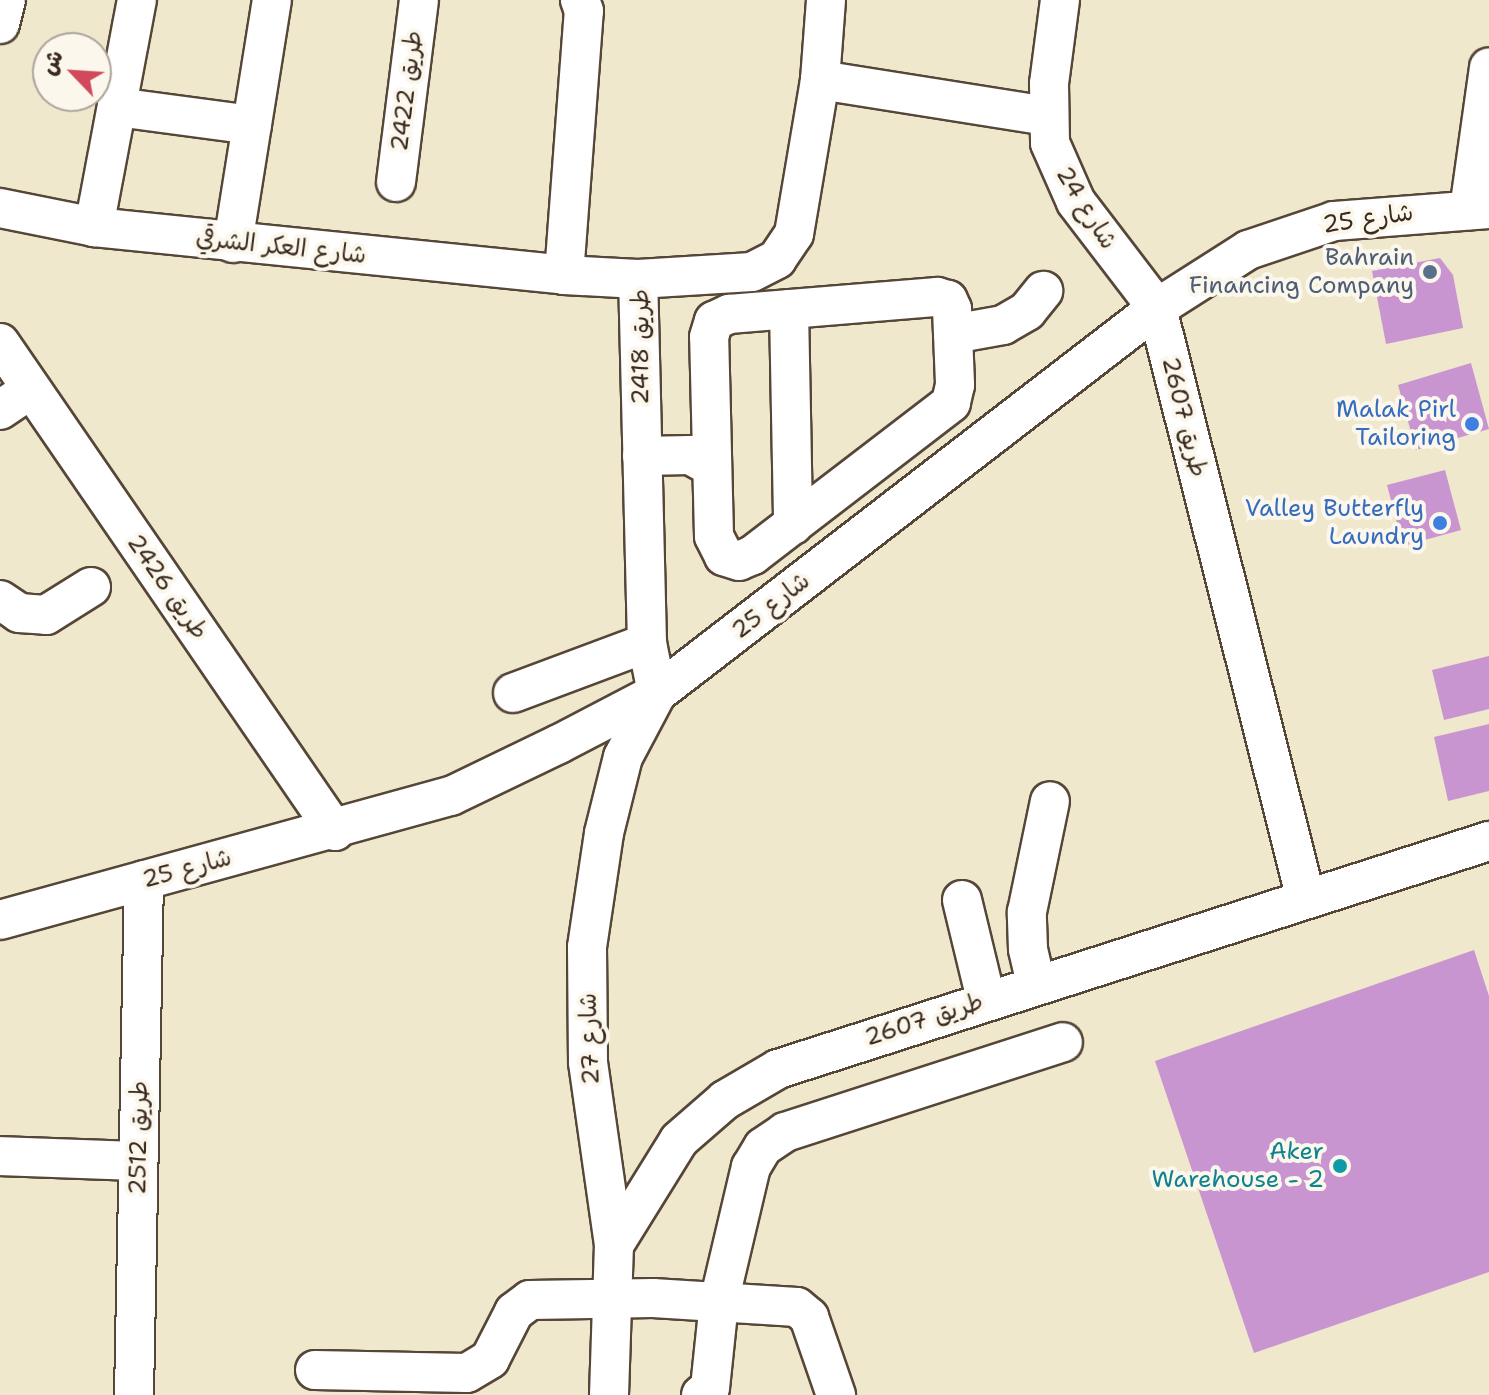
<!DOCTYPE html>
<meta charset="utf-8">
<style>
body{margin:0}
#map{position:relative;width:1489px;height:1395px;overflow:hidden;background:#efe8cc;font-family:"Shantell Sans","Playpen Sans Arabic",sans-serif}
div>[style]{position:absolute}
.building>*{inset:0;background:#c895d1}
.roads{filter:drop-shadow(2px 0 #564638) drop-shadow(-2px 0 #564638) drop-shadow(0 2px #564638) drop-shadow(0 -2px #564638)}
.minor>*{height:38px;margin:-19px;padding:0 19px;transform-origin:19px;border-radius:19px;background:#fff}
.dots>*{width:22px;height:22px;translate:-50% -50%;box-sizing:border-box;border:4px solid #fbf7ec;border-radius:50%}
span{translate:-50% -50%;white-space:nowrap;text-align:center;line-height:1.15;-webkit-text-stroke:8px #fbf7ec;paint-order:stroke}
.street-label{font-size:24px;color:#3b2a1e}
.service-label{font-size:24px;color:#4e5e75}
.right{translate:-100% -50%;text-align:right}
.shop-label{font-size:24px;color:#366cbe}
.culture-label{font-size:24px;color:#0d838f}
.north{position:absolute;left:32px;top:32px;width:80px;height:80px;box-sizing:border-box;background:#fbf7ec;border:2px solid #aea59a;border-radius:50%;rotate:295deg;font-size:22px;font-weight:700;line-height:32px;text-align:center;color:#3b2a1e}
.north::after{content:'';display:block;margin:auto;width:28px;height:36px;background:#d1495b;clip-path:polygon(50% 0,100% 100%,50% 72%,0 100%)}
</style>
<div id="map">
<div class="building">
<i style="clip-path:polygon(1440px 258px,1453px 275px,1463px 328px,1386px 344px,1372px 271px)"></i>
<i style="clip-path:polygon(1471px 363px,1489px 429px,1416px 450px,1398px 385px)"></i>
<i style="clip-path:polygon(1445px 470px,1461px 530px,1403px 546px,1387px 485px)"></i>
<i style="clip-path:polygon(1489px 656px,1489px 709px,1444px 720px,1432px 670px)"></i>
<i style="clip-path:polygon(1489px 724px,1489px 791px,1448px 801px,1434px 737px)"></i>
<i style="clip-path:polygon(1474px 950px,1489px 996px,1489px 1272px,1254px 1353px,1155px 1061px)"></i>
</div>
<div class="roads">
<div class="minor">
<i style="left:1060px;top:0;width:85px;rotate:97.5deg"></i>
<i style="left:1049px;top:84px;width:59px;rotate:89deg"></i>
<i style="left:1050px;top:143px;width:64px;rotate:66.2deg"></i>
<i style="left:1076px;top:202px;width:133px;rotate:52.6deg"></i>
<i style="left:1157px;top:308px;width:609px;rotate:75.85deg"></i>
<i style="left:0;top:24px;width:25px;rotate:-76deg"></i>
<i style="left:820px;top:80px;width:230px;rotate:9deg"></i>
<i style="left:117px;top:107px;width:136px;rotate:7.6deg"></i>
<i style="left:396px;top:182px;width:183px;rotate:-82.8deg"></i>
<i style="left:0;top:208px;width:96px;rotate:11.4deg"></i>
<i style="left:94px;top:227px;width:472px;rotate:5.8deg"></i>
<i style="left:564px;top:275px;width:74px;rotate:3.1deg"></i>
<i style="left:638px;top:279px;width:114px;rotate:-3.5deg"></i>
<i style="left:752px;top:272px;width:28px;rotate:-27deg"></i>
<i style="left:777px;top:259px;width:30px;rotate:-56deg"></i>
<i style="left:794px;top:234px;width:156px;rotate:-80.4deg"></i>
<i style="left:820px;top:80px;width:80px;rotate:-85.7deg"></i>
<i style="left:1469px;top:210px;width:144px;rotate:-82deg"></i>
<i style="left:94px;top:227px;width:231px;rotate:-79.3deg"></i>
<i style="left:233px;top:243px;width:246px;rotate:-80.9deg"></i>
<i style="left:564px;top:275px;width:265px;rotate:-85.7deg"></i>
<i style="left:584px;top:11px;width:12px;rotate:-110deg"></i>
<i style="left:937px;top:297px;width:11px;rotate:15deg"></i>
<i style="left:948px;top:300px;width:10px;rotate:66deg"></i>
<i style="left:952px;top:309px;width:76px;rotate:87.7deg"></i>
<i style="left:955px;top:385px;width:18px;rotate:103deg"></i>
<i style="left:951px;top:403px;width:250px;rotate:142.5deg"></i>
<i style="left:753px;top:555px;width:15px;rotate:157deg"></i>
<i style="left:739px;top:561px;width:16px;rotate:-162deg"></i>
<i style="left:724px;top:556px;width:22px;rotate:-117deg"></i>
<i style="left:714px;top:536px;width:199px;rotate:-91.4deg"></i>
<i style="left:709px;top:337px;width:17px;rotate:-73deg"></i>
<i style="left:714px;top:321px;width:17px;rotate:-25deg"></i>
<i style="left:729px;top:314px;width:209px;rotate:-4.7deg"></i>
<i style="left:789px;top:309px;width:216px;rotate:88.9deg"></i>
<i style="left:953px;top:334px;width:51px;rotate:-10.2deg"></i>
<i style="left:1003px;top:325px;width:28px;rotate:-30deg"></i>
<i style="left:1027px;top:311px;width:26px;rotate:-51deg"></i>
<i style="left:0;top:343px;width:592px;rotate:55.53deg"></i>
<i style="left:0;top:410px;width:37px;rotate:-34deg"></i>
<i style="left:642px;top:456px;width:48px;rotate:-1.2deg"></i>
<i style="left:690px;top:455px;width:25px;rotate:29deg"></i>
<i style="left:0;top:600px;width:23px;rotate:34deg"></i>
<i style="left:19px;top:613px;width:27px;rotate:4deg"></i>
<i style="left:46px;top:615px;width:53px;rotate:-31.9deg"></i>
<i style="left:513px;top:693px;width:143px;rotate:-20.5deg"></i>
<i style="left:962px;top:900px;width:102px;rotate:76.4deg"></i>
<i style="left:0;top:920px;width:468px;rotate:-15.4deg"></i>
<i style="left:451px;top:796px;width:120px;rotate:-25.7deg"></i>
<i style="left:559px;top:744px;width:110px;rotate:-27.5deg"></i>
<i style="left:657px;top:693px;width:631px;rotate:-37.6deg"></i>
<i style="left:1157px;top:308px;width:108px;rotate:-32.5deg"></i>
<i style="left:1248px;top:250px;width:91px;rotate:-18.6deg"></i>
<i style="left:1334px;top:221px;width:155px;rotate:-4.4deg"></i>
<i style="left:1036px;top:984px;width:36px;rotate:-103deg"></i>
<i style="left:1028px;top:949px;width:37px;rotate:-92deg"></i>
<i style="left:1027px;top:912px;width:113px;rotate:-78.3deg"></i>
<i style="left:0;top:1156px;width:138px;rotate:2.1deg"></i>
<i style="left:614px;top:1245px;width:123px;rotate:-58.2deg"></i>
<i style="left:679px;top:1140px;width:61px;rotate:-41deg"></i>
<i style="left:725px;top:1100px;width:61px;rotate:-30.3deg"></i>
<i style="left:778px;top:1069px;width:747px;rotate:-17.78deg"></i>
<i style="left:315px;top:1370px;width:152px;rotate:1.1deg"></i>
<i style="left:467px;top:1373px;width:27px;rotate:-31deg"></i>
<i style="left:490px;top:1359px;width:53px;rotate:-62.9deg"></i>
<i style="left:514px;top:1312px;width:20px;rotate:-37deg"></i>
<i style="left:530px;top:1300px;width:123px;rotate:-0.9deg"></i>
<i style="left:653px;top:1298px;width:144px;rotate:3.6deg"></i>
<i style="left:797px;top:1307px;width:16px;rotate:40deg"></i>
<i style="left:809px;top:1317px;width:83px;rotate:70.9deg"></i>
<i style="left:134px;top:1395px;width:515px;rotate:-88.89deg"></i>
<i style="left:609px;top:1395px;width:150px;rotate:-88.1deg"></i>
<i style="left:614px;top:1245px;width:185px;rotate:-98.1deg"></i>
<i style="left:588px;top:1062px;width:115px;rotate:-90.5deg"></i>
<i style="left:587px;top:947px;width:115px;rotate:-81.5deg"></i>
<i style="left:604px;top:833px;width:78px;rotate:-76deg"></i>
<i style="left:623px;top:757px;width:72px;rotate:-62deg"></i>
<i style="left:657px;top:693px;width:51px;rotate:-101.3deg"></i>
<i style="left:647px;top:643px;width:364px;rotate:-91.4deg"></i>
<i style="left:701px;top:1395px;width:11px;rotate:-38deg"></i>
<i style="left:710px;top:1388px;width:86px;rotate:-84deg"></i>
<i style="left:719px;top:1302px;width:139px;rotate:-76.7deg"></i>
<i style="left:751px;top:1167px;width:23px;rotate:-59deg"></i>
<i style="left:763px;top:1147px;width:27px;rotate:-34deg"></i>
<i style="left:785px;top:1132px;width:292px;rotate:-17.9deg"></i>
</div>
</div>
<div class="dots">
<i style="left:1430px;top:272px;background:#5c6f8a"></i>
<i style="left:1472px;top:424px;background:#3f7fe0"></i>
<i style="left:1440px;top:523px;background:#3f7fe0"></i>
<i style="left:1340px;top:1166px;background:#0f9aa8"></i>
</div>
<div class="street-label">
<span style="left:407px;top:91px;rotate:-83deg">طريق 2422</span>
<span style="left:1086px;top:208px;rotate:58deg">شارع 24</span>
<span style="left:1368px;top:219px;rotate:-8deg">شارع 25</span>
<span style="left:281px;top:247px;rotate:6deg">شارع العكر الشرقي</span>
<span style="left:641px;top:347px;rotate:-90deg">طريق 2418</span>
<span style="left:1184px;top:417px;rotate:76deg">طريق 2607</span>
<span style="left:167px;top:587px;rotate:55deg">طريق 2426</span>
<span style="left:771px;top:606px;rotate:-38deg">شارع 25</span>
<span style="left:187px;top:869px;rotate:-15deg">شارع 25</span>
<span style="left:924px;top:1020px;rotate:-18deg">طريق 2607</span>
<span style="left:590px;top:1039px;rotate:-92deg">شارع 27</span>
<span style="left:139px;top:1138px;rotate:-89deg">طريق 2512</span>
</div>
<div class="service-label">
<span class="right" style="left:1414px;top:272px">Bahrain<br>Financing Company</span>
</div>
<div class="shop-label">
<span class="right" style="left:1456px;top:424px">Malak Pirl<br>Tailoring</span>
<span class="right" style="left:1424px;top:523px">Valley Butterfly<br>Laundry</span>
</div>
<div class="culture-label">
<span class="right" style="left:1324px;top:1166px">Aker<br>Warehouse - 2</span>
</div>
<div class="north">ش</div>
</div>
